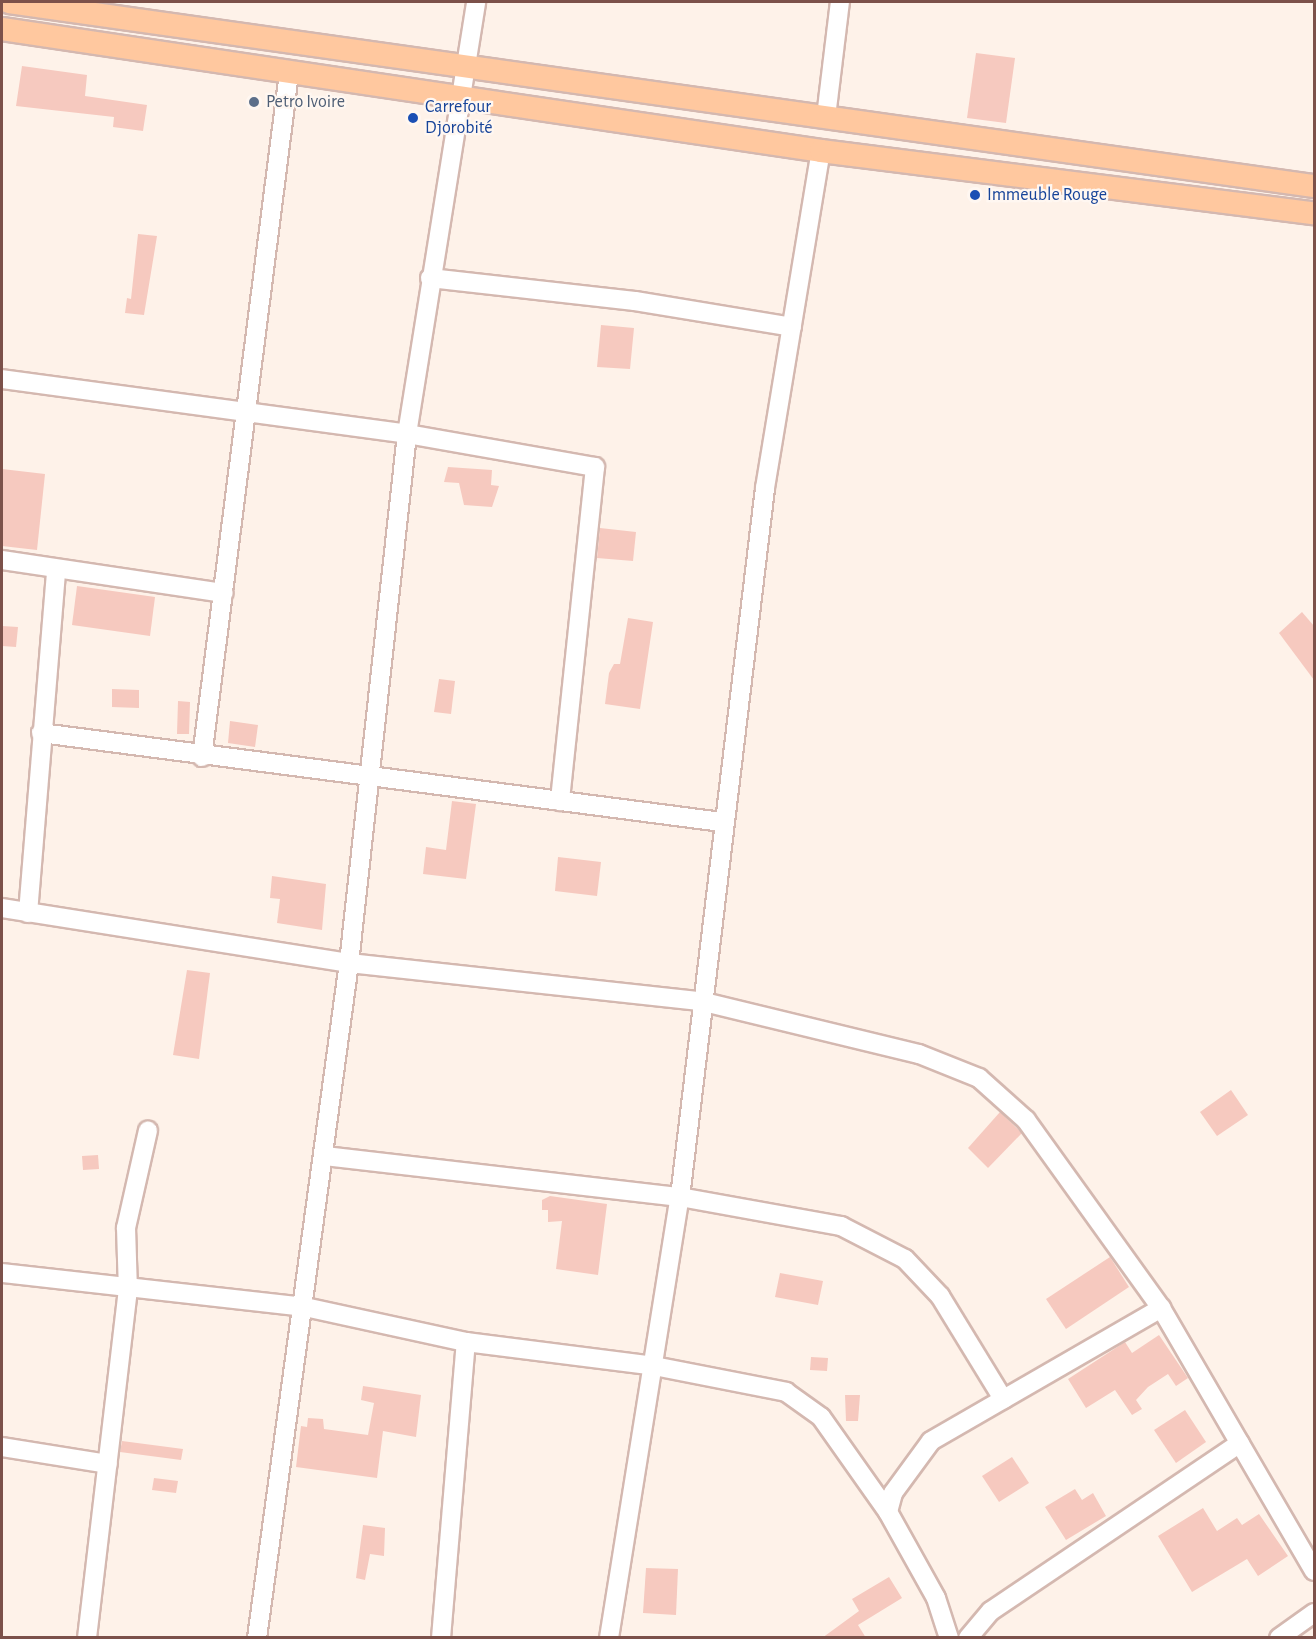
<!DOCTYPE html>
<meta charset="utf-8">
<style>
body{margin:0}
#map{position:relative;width:1316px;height:1639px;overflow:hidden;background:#fef2e9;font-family:"Alegreya Sans",sans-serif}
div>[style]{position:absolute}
.building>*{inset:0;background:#f6c9bf}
.roads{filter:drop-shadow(2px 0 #d4b8b0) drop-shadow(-2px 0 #d4b8b0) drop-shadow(0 2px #d4b8b0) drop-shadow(0 -2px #d4b8b0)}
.minor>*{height:18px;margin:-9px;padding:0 9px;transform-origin:9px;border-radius:9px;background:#fff}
.major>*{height:22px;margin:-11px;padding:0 11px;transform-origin:11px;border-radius:11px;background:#ffc89f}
.dots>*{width:16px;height:16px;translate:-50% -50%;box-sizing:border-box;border:3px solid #fff7f1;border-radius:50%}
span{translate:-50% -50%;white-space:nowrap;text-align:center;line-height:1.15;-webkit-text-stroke:4.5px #fff7f1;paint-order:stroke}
.service-label{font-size:18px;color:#4e5e75}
.left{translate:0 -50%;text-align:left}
.transit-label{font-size:18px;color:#164399}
.frame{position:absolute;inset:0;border:3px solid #7c514a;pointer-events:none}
</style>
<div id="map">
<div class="building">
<i style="clip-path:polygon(976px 53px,1015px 58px,1006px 123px,967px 118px)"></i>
<i style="clip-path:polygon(22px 66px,87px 75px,85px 96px,147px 105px,143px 131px,113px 127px,114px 117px,16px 106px)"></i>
<i style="clip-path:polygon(138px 234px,157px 236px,144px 315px,125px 313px,127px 298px,131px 299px)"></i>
<i style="clip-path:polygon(601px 325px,634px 328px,630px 369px,597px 367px)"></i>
<i style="clip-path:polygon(448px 467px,492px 470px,491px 485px,499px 486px,492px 507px,464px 505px,459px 483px,444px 482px)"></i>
<i style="clip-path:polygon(2px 469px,45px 474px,37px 550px,2px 546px)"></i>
<i style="clip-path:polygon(600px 528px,636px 532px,633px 561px,597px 558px)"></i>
<i style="clip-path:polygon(77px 586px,155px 597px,150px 636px,72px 625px)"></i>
<i style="clip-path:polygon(1302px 612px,1314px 626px,1314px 680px,1279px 633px)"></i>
<i style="clip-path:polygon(628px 618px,653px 622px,640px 709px,605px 704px,609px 673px,614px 664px,620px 664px)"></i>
<i style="clip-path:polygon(2px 626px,18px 627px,16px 647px,2px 646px)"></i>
<i style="clip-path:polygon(439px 679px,455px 681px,451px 714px,434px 712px)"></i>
<i style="clip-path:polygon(112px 689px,139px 690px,139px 708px,112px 707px)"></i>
<i style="clip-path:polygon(178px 701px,190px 702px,189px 734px,177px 734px)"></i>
<i style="clip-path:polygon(230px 721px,258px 725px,255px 747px,228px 743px)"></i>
<i style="clip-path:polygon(452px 801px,476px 804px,466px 879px,423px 874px,426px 847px,446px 850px)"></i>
<i style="clip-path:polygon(558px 857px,601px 862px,597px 896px,555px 891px)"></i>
<i style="clip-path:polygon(272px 876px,326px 884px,322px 930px,277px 923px,280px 899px,270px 898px)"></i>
<i style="clip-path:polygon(187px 970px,210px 973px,199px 1059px,173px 1055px)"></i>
<i style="clip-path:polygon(1231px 1090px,1248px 1115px,1217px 1136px,1200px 1112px)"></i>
<i style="clip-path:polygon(1000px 1112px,1022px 1133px,988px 1168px,968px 1148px)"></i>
<i style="clip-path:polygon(98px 1155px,99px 1169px,83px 1170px,82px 1156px)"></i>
<i style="clip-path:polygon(550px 1196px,607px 1204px,598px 1275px,556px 1269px,562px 1221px,548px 1222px,548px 1210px,542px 1210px,542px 1200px)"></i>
<i style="clip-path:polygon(1110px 1257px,1129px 1287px,1066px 1329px,1046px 1299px)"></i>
<i style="clip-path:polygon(780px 1273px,823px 1281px,818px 1305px,775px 1297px)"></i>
<i style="clip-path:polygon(1159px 1335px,1188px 1378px,1176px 1386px,1168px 1374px,1148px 1387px,1136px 1400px,1142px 1409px,1132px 1415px,1115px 1390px,1086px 1408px,1068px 1379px,1125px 1342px,1132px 1353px)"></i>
<i style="clip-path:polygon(811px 1357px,828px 1358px,827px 1371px,810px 1370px)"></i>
<i style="clip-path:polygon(363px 1386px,421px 1395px,416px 1437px,383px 1431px,377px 1478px,296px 1467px,301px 1426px,307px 1427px,308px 1418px,323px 1419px,324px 1429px,368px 1435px,374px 1403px,361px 1400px)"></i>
<i style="clip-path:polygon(845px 1395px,860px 1395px,858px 1421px,846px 1421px)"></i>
<i style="clip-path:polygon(1185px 1410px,1206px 1442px,1176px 1463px,1154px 1430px)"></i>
<i style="clip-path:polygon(122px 1441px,183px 1449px,181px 1460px,120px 1452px)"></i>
<i style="clip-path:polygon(1012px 1457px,1029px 1483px,999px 1502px,982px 1476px)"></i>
<i style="clip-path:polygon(154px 1478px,178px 1481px,176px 1493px,152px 1490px)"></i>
<i style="clip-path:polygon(1075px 1489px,1082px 1500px,1093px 1493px,1106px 1516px,1066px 1540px,1045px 1507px)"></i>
<i style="clip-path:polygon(1203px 1508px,1217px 1531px,1237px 1518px,1242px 1525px,1259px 1514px,1288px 1556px,1258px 1576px,1247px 1559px,1192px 1592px,1158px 1536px)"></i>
<i style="clip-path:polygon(363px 1525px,385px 1528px,384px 1556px,370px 1554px,365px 1580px,356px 1578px)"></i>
<i style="clip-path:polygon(646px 1568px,678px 1569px,676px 1615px,643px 1613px)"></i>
<i style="clip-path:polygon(889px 1577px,902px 1598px,858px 1625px,866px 1638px,822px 1638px,859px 1611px,852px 1599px)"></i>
</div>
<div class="roads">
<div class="minor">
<i style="left:826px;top:117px;width:116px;rotate:-83.1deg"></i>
<i style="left:430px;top:278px;width:206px;rotate:6.4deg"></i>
<i style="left:635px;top:301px;width:159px;rotate:9.4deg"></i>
<i style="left:2px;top:379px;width:409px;rotate:7.7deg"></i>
<i style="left:407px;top:434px;width:191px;rotate:10deg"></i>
<i style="left:595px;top:467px;width:336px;rotate:96deg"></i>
<i style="left:2px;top:560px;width:224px;rotate:8.5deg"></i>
<i style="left:41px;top:733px;width:687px;rotate:7.45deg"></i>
<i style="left:202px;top:757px;width:690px;rotate:-82.75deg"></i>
<i style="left:2px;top:908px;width:351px;rotate:9deg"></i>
<i style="left:349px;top:963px;width:353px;rotate:6.2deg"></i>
<i style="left:700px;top:1001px;width:225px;rotate:13.6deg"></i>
<i style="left:919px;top:1054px;width:65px;rotate:21.8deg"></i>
<i style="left:979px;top:1078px;width:63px;rotate:41.8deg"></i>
<i style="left:1026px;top:1120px;width:231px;rotate:54.3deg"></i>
<i style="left:1161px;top:1308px;width:304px;rotate:59.8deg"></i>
<i style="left:28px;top:913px;width:345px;rotate:-85.3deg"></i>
<i style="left:325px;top:1156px;width:357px;rotate:6.6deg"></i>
<i style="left:680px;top:1197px;width:164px;rotate:10.2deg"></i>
<i style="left:841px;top:1226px;width:72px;rotate:27.3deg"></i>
<i style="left:905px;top:1259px;width:51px;rotate:46.6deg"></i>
<i style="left:940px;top:1296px;width:121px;rotate:58.5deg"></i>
<i style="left:2px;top:1273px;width:305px;rotate:6.4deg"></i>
<i style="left:305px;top:1307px;width:165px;rotate:12.3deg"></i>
<i style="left:466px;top:1342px;width:184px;rotate:7.2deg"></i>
<i style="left:649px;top:1365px;width:140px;rotate:11.1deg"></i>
<i style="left:786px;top:1392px;width:43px;rotate:35.5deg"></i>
<i style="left:821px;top:1417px;width:116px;rotate:54.8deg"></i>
<i style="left:888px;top:1512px;width:98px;rotate:60.8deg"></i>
<i style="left:936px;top:1598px;width:42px;rotate:72deg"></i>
<i style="left:2px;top:1447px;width:107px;rotate:9.1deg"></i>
<i style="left:888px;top:1512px;width:20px;rotate:-75deg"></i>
<i style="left:893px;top:1493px;width:64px;rotate:-53.8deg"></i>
<i style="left:931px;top:1441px;width:266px;rotate:-30deg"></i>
<i style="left:87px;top:1638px;width:349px;rotate:-83.3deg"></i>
<i style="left:128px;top:1291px;width:63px;rotate:-91.8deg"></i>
<i style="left:126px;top:1228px;width:100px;rotate:-77.3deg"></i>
<i style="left:257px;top:1638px;width:681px;rotate:-82.24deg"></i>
<i style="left:349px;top:963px;width:532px;rotate:-83.74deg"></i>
<i style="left:407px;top:434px;width:437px;rotate:-80.9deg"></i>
<i style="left:441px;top:1638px;width:297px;rotate:-85.2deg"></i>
<i style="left:609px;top:1638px;width:447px;rotate:-80.9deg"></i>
<i style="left:680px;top:1197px;width:714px;rotate:-83.16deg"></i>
<i style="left:765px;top:488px;width:342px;rotate:-80.6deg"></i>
<i style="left:968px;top:1638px;width:35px;rotate:-50deg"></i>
<i style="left:991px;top:1611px;width:300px;rotate:-34deg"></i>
<i style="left:1279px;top:1638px;width:43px;rotate:-35.5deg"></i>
</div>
<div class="major">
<i style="left:9px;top:2px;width:1318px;rotate:8.03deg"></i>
<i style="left:2px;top:29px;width:828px;rotate:8.47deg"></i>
<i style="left:821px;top:151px;width:497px;rotate:7.2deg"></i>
</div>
</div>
<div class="dots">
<i style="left:254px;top:102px;background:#5c6f8a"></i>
<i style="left:413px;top:118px;background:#1a4fb4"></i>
<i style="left:975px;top:195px;background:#1a4fb4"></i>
</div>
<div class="service-label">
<span class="left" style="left:266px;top:102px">Petro Ivoire</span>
</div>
<div class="transit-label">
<span class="left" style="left:425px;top:118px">Carrefour<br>Djorobité</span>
<span class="left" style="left:987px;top:195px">Immeuble Rouge</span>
</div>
<div class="frame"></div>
</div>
